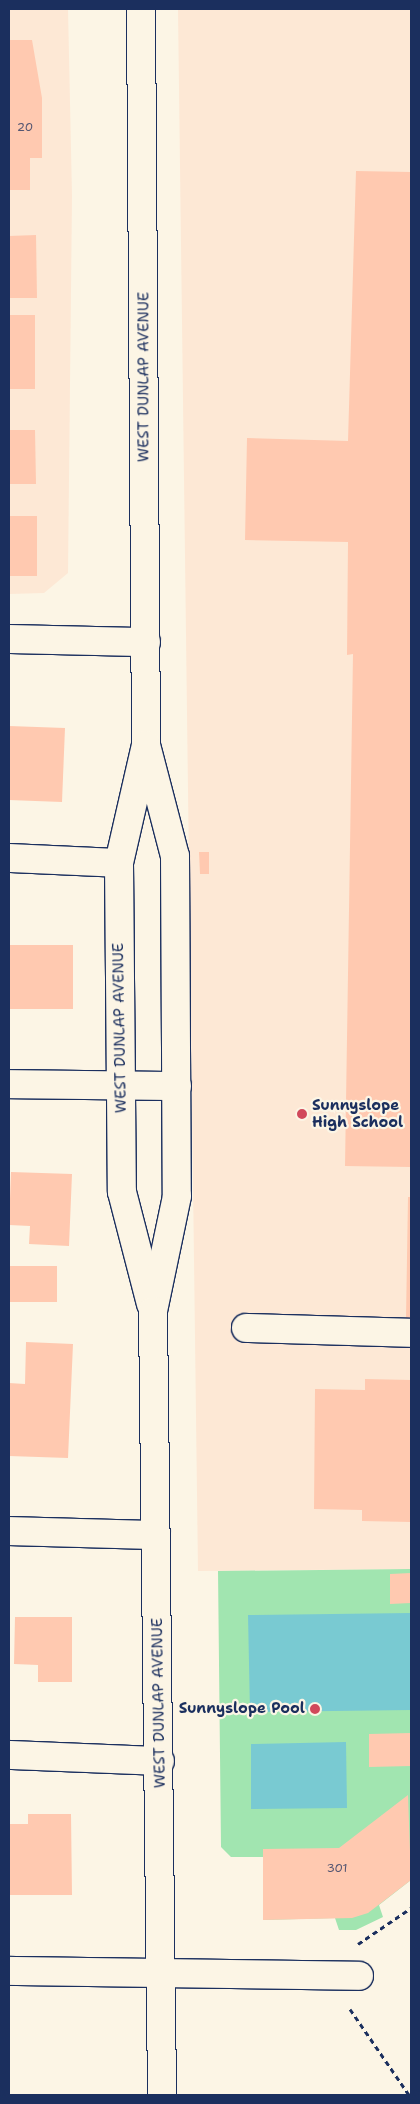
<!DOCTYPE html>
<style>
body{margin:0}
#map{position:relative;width:420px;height:2104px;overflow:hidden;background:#fcf5e5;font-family:"Shantell Sans",sans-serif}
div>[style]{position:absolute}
.built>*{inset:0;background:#fde8d5}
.green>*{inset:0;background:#a1e5b0}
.water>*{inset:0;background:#79cad2}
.building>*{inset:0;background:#ffc9b0}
.path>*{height:3px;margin-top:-1.5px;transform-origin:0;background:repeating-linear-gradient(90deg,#1b2f5e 0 5px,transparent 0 9px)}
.roads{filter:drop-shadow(1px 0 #1b2f5e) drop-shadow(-1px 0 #1b2f5e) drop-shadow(0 1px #1b2f5e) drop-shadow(0 -1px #1b2f5e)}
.minor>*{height:28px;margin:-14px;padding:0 14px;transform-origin:14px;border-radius:14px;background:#fcf5e5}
.major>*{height:28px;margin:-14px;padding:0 14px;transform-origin:14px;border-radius:14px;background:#fcf5e5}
.dots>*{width:14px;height:14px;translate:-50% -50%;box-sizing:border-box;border:2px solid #fcf5e5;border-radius:50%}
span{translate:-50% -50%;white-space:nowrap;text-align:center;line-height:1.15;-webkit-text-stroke:4.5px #fcf5e5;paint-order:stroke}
.number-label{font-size:12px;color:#545672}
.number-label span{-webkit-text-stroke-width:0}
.street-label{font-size:15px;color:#1b2f5e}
.poi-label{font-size:15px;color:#1b2f5e;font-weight:700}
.left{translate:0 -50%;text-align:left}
.right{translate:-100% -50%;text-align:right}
.frame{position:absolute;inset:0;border:10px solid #1b2f5e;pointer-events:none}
</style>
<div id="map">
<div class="built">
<i style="clip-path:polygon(9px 9px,68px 9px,72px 196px,68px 573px,44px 593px,9px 594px)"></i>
<i style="clip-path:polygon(178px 9px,411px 9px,411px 1569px,198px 1571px)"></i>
</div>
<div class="green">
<i style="clip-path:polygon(411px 1569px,411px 1880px,379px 1905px,383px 1917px,356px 1930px,339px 1930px,335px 1918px,263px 1920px,263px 1857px,231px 1857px,221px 1847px,218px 1571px)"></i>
</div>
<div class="water">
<i style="clip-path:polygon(411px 1613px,411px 1710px,250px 1712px,248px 1615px)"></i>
<i style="clip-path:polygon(346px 1742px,347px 1808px,251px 1809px,251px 1744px)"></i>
</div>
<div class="building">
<i style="clip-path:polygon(9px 40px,32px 40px,42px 98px,42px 158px,30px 158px,30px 190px,9px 190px)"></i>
<i style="clip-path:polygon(356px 171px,411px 172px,410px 1167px,345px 1166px,353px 654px,347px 655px,348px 542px,245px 540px,247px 438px,348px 441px)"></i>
<i style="clip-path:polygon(36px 235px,37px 298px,9px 298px,9px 236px)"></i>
<i style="clip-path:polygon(9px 315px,35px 315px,35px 389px,9px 389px)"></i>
<i style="clip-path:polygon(9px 430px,35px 430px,36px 484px,9px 484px)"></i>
<i style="clip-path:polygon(9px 516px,37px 516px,37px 576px,9px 576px)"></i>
<i style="clip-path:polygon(9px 726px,65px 728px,62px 802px,9px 800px)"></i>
<i style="clip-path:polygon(199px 852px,209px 852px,209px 874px,200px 874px)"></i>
<i style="clip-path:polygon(9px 945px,73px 945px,73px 1009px,9px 1009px)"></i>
<i style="clip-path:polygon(11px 1172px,72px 1174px,69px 1246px,29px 1244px,30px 1226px,9px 1225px)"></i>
<i style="clip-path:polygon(408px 1197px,411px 1197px,411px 1319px,406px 1319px)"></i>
<i style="clip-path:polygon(9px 1266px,57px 1266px,57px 1302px,9px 1302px)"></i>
<i style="clip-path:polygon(26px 1342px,73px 1344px,68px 1458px,9px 1456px,9px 1383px,25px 1384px)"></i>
<i style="clip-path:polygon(365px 1379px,411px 1380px,411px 1522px,362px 1521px,362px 1510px,314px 1509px,315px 1389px,365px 1390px)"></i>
<i style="clip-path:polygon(411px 1573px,411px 1603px,390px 1604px,390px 1574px)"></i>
<i style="clip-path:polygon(15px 1617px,72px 1617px,72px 1682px,38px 1682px,38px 1665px,14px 1664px)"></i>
<i style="clip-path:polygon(411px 1733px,411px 1766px,369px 1767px,369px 1734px)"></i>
<i style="clip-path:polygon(408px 1795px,411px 1880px,368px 1913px,352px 1918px,263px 1920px,263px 1849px,339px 1848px)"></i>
<i style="clip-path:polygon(28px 1814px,71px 1814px,72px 1895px,9px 1895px,9px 1824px,28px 1824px)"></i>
</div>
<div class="path">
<i style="left:358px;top:1944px;width:64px;rotate:-34.2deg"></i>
<i style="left:350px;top:2009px;width:104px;rotate:55.5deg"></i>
</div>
<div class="roads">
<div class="minor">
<i style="left:9px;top:639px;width:137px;rotate:1.3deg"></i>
<i style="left:9px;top:858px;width:110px;rotate:2.6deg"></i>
<i style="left:9px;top:1084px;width:168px;rotate:0.7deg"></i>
<i style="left:246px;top:1328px;width:165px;rotate:1.7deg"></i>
<i style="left:9px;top:1531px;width:147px;rotate:1.6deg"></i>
<i style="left:9px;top:1755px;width:151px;rotate:2.3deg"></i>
<i style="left:9px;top:1971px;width:350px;rotate:0.8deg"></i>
</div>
<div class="major">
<i style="left:141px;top:9px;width:736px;rotate:89.61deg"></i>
<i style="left:146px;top:745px;width:121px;rotate:102.9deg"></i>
<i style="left:119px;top:863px;width:329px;rotate:89.5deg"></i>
<i style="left:122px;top:1192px;width:116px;rotate:75.5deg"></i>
<i style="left:146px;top:745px;width:115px;rotate:75.4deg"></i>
<i style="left:175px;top:856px;width:340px;rotate:89.7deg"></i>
<i style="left:177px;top:1196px;width:117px;rotate:101.8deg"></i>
<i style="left:153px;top:1311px;width:784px;rotate:89.34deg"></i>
</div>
</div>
<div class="dots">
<i style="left:302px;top:1114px;background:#d1495b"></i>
<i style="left:315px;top:1709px;background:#d1495b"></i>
</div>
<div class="number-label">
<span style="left:25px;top:128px">20</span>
<span style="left:337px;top:1869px">301</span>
</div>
<div class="street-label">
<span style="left:144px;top:377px;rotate:-90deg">WEST DUNLAP AVENUE</span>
<span style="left:120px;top:1028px;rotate:-91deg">WEST DUNLAP AVENUE</span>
<span style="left:159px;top:1703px;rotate:-91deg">WEST DUNLAP AVENUE</span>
</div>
<div class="poi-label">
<span class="left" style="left:312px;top:1114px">Sunnyslope<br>High School</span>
<span class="right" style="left:305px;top:1709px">Sunnyslope Pool</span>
</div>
<div class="frame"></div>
</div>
